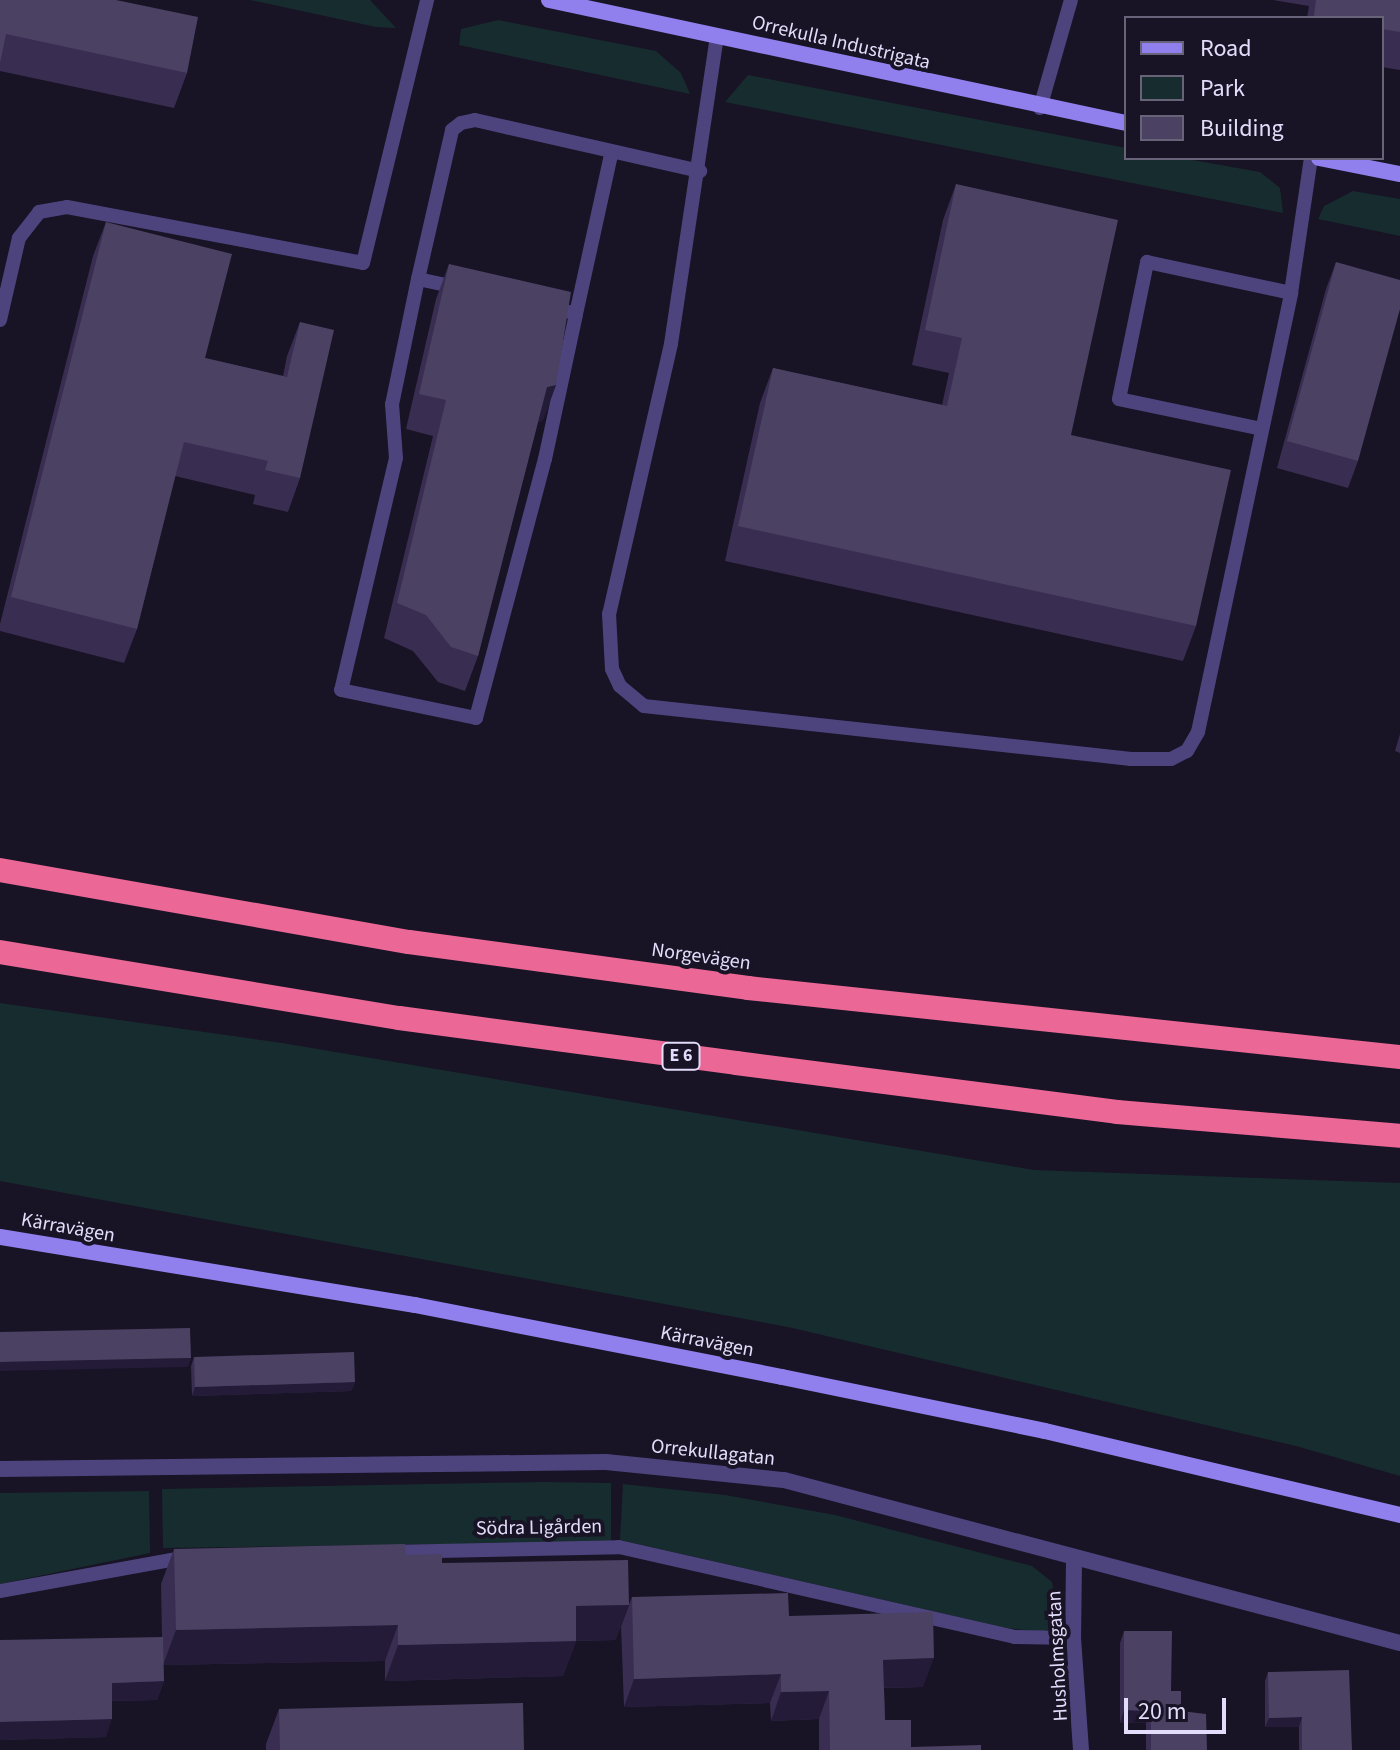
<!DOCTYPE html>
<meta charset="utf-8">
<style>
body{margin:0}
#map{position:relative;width:1400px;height:1750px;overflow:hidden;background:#181325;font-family:"Source Sans 3",sans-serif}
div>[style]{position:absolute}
.green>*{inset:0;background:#172c2e}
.lane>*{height:14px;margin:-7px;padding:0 7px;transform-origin:7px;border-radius:7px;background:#4d447e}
.street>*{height:16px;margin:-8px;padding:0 8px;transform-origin:8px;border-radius:8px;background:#4d447e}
.secondary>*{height:16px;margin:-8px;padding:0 8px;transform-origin:8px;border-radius:8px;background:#9080ed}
.highway>*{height:24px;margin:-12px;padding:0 12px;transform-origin:12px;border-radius:12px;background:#ea6796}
.wall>*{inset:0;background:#392e51}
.shaded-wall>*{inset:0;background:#241b38}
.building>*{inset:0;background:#4b4163}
span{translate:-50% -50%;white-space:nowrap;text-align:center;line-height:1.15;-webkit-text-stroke:8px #181325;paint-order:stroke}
.shield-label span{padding:2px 6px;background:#181325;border:2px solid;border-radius:6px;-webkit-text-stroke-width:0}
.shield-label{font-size:18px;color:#e3dcfa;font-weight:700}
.street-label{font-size:20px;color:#e3dcfa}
.legend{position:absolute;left:1124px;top:16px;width:260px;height:144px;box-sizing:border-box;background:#181325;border:2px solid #69637a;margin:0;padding:10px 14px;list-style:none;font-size:24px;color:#e3dcfa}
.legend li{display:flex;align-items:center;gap:16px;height:40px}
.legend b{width:40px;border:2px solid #69637a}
.scale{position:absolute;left:1124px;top:1698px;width:102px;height:36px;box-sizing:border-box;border:4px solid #e3dcfa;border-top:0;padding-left:10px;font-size:24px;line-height:28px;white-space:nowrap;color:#e3dcfa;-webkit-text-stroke:6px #181325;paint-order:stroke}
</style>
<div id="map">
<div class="green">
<i style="clip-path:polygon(250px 0,370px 0,396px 28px,376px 27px)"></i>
<i style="clip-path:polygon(498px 20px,656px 51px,681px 73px,690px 94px,459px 45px,461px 29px)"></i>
<i style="clip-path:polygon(748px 75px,1126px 148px,1126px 158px,1181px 158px,1260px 172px,1280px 188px,1283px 213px,725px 102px)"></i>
<i style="clip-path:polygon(1353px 191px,1400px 199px,1400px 236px,1318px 219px,1324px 206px)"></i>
<i style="clip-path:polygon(0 1003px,282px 1043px,1034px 1170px,1400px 1183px,1400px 1476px,1296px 1446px,788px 1327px,0 1181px)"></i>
<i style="clip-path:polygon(544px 1482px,611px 1483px,611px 1542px,163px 1548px,162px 1489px)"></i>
<i style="clip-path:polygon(623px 1484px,725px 1495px,835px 1515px,1032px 1566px,1052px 1582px,1059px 1624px,1043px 1632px,1006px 1628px,620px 1540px)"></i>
<i style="clip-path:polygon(149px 1491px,150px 1553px,0 1584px,0 1493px)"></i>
</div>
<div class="lane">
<i style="left:717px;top:36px;width:311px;rotate:98.5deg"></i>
<i style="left:671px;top:344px;width:277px;rotate:102.9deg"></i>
<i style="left:609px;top:614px;width:55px;rotate:86.9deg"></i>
<i style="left:612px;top:669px;width:19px;rotate:65deg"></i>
<i style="left:620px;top:686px;width:31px;rotate:40deg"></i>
<i style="left:644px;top:706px;width:490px;rotate:6.2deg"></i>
<i style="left:1131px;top:759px;width:40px"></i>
<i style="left:1171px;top:759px;width:18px;rotate:-27deg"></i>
<i style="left:1187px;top:751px;width:22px;rotate:-60deg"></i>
<i style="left:1198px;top:732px;width:449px;rotate:-78deg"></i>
<i style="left:1291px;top:293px;width:136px;rotate:-81.6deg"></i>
<i style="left:1040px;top:108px;width:112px;rotate:-74deg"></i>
<i style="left:418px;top:279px;width:128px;rotate:101.7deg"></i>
<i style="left:392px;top:404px;width:54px;rotate:85.8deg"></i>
<i style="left:396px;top:458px;width:238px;rotate:103.3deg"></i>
<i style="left:341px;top:690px;width:138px;rotate:11.7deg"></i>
<i style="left:476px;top:718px;width:268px;rotate:-75.1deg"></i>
<i style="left:545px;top:459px;width:148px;rotate:-77.9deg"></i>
<i style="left:460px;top:288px;width:43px;rotate:-167.9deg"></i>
<i style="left:418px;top:279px;width:153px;rotate:-77.1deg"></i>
<i style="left:452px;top:130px;width:11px;rotate:-38deg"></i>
<i style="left:461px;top:123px;width:14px;rotate:-12deg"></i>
<i style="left:475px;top:120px;width:231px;rotate:12.8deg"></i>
<i style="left:570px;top:312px;width:6px;rotate:18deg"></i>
<i style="left:576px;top:314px;width:163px;rotate:-77.6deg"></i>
<i style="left:0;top:320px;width:84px;rotate:-77deg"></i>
<i style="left:19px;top:238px;width:33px;rotate:-52deg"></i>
<i style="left:39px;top:212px;width:28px;rotate:-10deg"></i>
<i style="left:67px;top:207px;width:301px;rotate:10.7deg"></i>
<i style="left:363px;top:263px;width:271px;rotate:-76.3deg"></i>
<i style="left:1262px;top:429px;width:146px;rotate:-168.2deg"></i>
<i style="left:1119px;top:399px;width:140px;rotate:-78.4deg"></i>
<i style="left:1147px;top:262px;width:147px;rotate:12.1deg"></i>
<i style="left:389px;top:1552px;width:230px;rotate:-1.2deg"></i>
<i style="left:619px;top:1547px;width:405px;rotate:12.8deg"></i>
<i style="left:1014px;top:1637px;width:59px;rotate:1deg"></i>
<i style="left:0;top:1591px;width:191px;rotate:-10.3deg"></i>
</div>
<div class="street">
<i style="left:0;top:1469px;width:606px;rotate:-0.66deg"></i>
<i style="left:606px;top:1462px;width:179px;rotate:5.8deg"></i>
<i style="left:784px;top:1480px;width:637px;rotate:14.82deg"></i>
<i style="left:1074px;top:1560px;width:78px;rotate:90.7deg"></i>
<i style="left:1073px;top:1638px;width:112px;rotate:85.9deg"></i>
</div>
<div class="secondary">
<i style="left:549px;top:0;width:590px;rotate:12.03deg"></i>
<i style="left:1319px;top:158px;width:83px;rotate:11.2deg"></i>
<i style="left:0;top:1237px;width:421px;rotate:9.3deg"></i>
<i style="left:415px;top:1305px;width:374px;rotate:11.1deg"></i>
<i style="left:782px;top:1377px;width:268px;rotate:11.6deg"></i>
<i style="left:1045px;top:1431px;width:365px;rotate:13.3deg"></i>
</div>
<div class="highway">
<i style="left:0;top:870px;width:415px;rotate:10deg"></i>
<i style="left:409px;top:942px;width:342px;rotate:7.7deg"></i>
<i style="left:748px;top:988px;width:656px;rotate:6.04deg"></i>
<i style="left:0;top:952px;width:404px;rotate:9.4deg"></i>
<i style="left:399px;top:1018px;width:340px;rotate:7.6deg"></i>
<i style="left:736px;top:1063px;width:384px;rotate:7.3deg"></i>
<i style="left:1117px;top:1112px;width:284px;rotate:4.8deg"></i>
</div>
<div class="wall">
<i style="clip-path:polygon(0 0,187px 73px,174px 108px,0 71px)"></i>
<i style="clip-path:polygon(1273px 0,1400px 0,1400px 70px,1382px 67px,1382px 18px,1307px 18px,1309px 6px)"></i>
<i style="clip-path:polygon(956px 184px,1071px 435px,1196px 626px,1183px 661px,725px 561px,760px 403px,773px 368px,942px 405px,949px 373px,912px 365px,943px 220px)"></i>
<i style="clip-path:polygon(106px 222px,205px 358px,283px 376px,287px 356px,300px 322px,300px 478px,288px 512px,253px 504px,255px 495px,175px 476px,137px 629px,124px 663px,0 631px,0 624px,93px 256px)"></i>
<i style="clip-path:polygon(1336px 262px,1358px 461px,1348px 488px,1277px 468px,1326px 289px)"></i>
<i style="clip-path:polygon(449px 264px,556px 385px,543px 420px,538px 422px,478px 656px,465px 691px,438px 682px,413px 651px,384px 638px,433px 436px,406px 429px,436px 299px)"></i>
<i style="clip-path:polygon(1400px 734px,1400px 753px,1395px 751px)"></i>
<i style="clip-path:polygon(194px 1357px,355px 1382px,351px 1391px,192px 1396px,191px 1366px)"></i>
<i style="clip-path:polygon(174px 1549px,406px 1555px,442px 1563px,616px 1640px,576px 1641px,563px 1676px,385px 1681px,385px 1661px,163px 1665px,164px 1681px,157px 1700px,112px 1701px,106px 1737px,0 1740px,162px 1637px,161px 1584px)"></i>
<i style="clip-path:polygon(632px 1597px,789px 1616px,923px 1687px,884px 1688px,885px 1720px,911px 1747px,981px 1750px,819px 1750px,819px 1719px,771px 1721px,770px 1703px,624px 1707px,621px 1626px)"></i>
<i style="clip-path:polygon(1124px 1631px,1171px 1691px,1181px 1711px,1207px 1750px,1146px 1750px,1146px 1723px,1120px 1723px,1120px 1643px)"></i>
<i style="clip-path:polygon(1268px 1672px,1352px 1750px,1299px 1750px,1299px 1727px,1265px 1727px,1265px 1681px)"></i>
<i style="clip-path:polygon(279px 1709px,524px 1750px,266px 1750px,266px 1744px)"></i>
</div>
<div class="shaded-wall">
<i style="clip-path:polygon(556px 385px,543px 420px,534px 423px,547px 387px)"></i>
<i style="clip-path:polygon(191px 1358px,188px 1367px,0 1371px,0 1362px)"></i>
<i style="clip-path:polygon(355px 1382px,351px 1391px,192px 1396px,195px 1387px)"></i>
<i style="clip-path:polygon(629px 1605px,616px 1640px,563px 1641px,576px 1606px)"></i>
<i style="clip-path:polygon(398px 1625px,385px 1661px,163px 1665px,176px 1630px)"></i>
<i style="clip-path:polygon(576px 1641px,563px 1676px,385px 1681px,398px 1645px)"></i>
<i style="clip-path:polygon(934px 1658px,923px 1687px,873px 1688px,883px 1660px)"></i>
<i style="clip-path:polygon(781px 1674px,770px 1703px,624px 1707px,634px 1679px)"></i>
<i style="clip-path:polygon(164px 1681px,157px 1700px,105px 1701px,112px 1683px)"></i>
<i style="clip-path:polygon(829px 1691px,819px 1719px,771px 1721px,781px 1692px)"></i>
<i style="clip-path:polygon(1124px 1710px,1151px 1711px,1146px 1723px,1120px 1723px)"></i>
<i style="clip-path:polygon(1302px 1717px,1299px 1727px,1265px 1727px,1269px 1718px)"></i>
<i style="clip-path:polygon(112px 1719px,106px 1737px,0 1740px,0 1722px)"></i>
</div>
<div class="building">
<i style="clip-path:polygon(0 0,116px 0,198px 17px,187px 73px,6px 34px,0 63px)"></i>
<i style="clip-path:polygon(1316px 0,1400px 0,1400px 32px,1382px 29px,1382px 18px,1322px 18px,1314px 16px)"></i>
<i style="clip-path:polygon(956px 184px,1118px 220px,1071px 435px,1231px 470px,1196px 626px,738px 526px,773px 368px,947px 406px,962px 338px,925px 330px)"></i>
<i style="clip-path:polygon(106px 222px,232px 254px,205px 358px,287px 377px,300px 322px,334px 330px,300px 478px,265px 470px,268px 461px,184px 442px,137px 629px,11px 597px)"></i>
<i style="clip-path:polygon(1336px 262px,1400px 280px,1400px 309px,1358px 461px,1287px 441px)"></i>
<i style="clip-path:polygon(449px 264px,571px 292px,556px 385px,547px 387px,478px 656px,451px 647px,426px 615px,397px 603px,446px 400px,419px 394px)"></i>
<i style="clip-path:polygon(190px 1328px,191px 1358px,0 1362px,0 1332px)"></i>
<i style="clip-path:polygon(354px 1352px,355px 1382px,195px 1387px,194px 1357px)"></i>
<i style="clip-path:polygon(405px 1544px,406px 1555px,442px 1554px,442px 1563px,628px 1560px,629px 1605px,576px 1606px,576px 1641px,398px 1645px,398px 1625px,176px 1630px,174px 1549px)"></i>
<i style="clip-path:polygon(788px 1593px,789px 1616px,933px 1612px,934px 1658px,883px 1660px,885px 1720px,911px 1720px,911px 1747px,981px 1745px,981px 1750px,830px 1750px,829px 1691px,781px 1692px,781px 1674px,634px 1679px,632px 1597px)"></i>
<i style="clip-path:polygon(1124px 1631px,1172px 1631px,1171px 1691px,1181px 1691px,1181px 1711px,1206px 1714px,1207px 1750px,1151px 1750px,1151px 1711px,1124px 1710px)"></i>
<i style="clip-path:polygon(163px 1637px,164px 1681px,112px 1683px,112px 1719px,0 1722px,0 1640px)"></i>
<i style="clip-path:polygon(1349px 1670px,1352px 1750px,1302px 1750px,1302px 1717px,1269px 1718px,1268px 1672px)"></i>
<i style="clip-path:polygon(523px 1703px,524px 1750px,280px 1750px,279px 1709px)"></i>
</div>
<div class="shield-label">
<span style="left:681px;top:1056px">E 6</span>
</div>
<div class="street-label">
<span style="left:841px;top:43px;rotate:13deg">Orrekulla Industrigata</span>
<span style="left:701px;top:957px;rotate:8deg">Norgevägen</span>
<span style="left:68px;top:1228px;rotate:10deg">Kärravägen</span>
<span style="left:707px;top:1342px;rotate:11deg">Kärravägen</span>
<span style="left:713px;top:1453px;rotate:6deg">Orrekullagatan</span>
<span style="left:539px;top:1528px;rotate:-1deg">Södra Ligården</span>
<span style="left:1058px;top:1656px;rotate:-93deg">Husholmsgatan</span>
</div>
<ul class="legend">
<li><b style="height:10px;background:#9080ed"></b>Road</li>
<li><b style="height:22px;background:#172c2e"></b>Park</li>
<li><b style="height:22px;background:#4b4163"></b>Building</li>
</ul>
<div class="scale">20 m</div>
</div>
